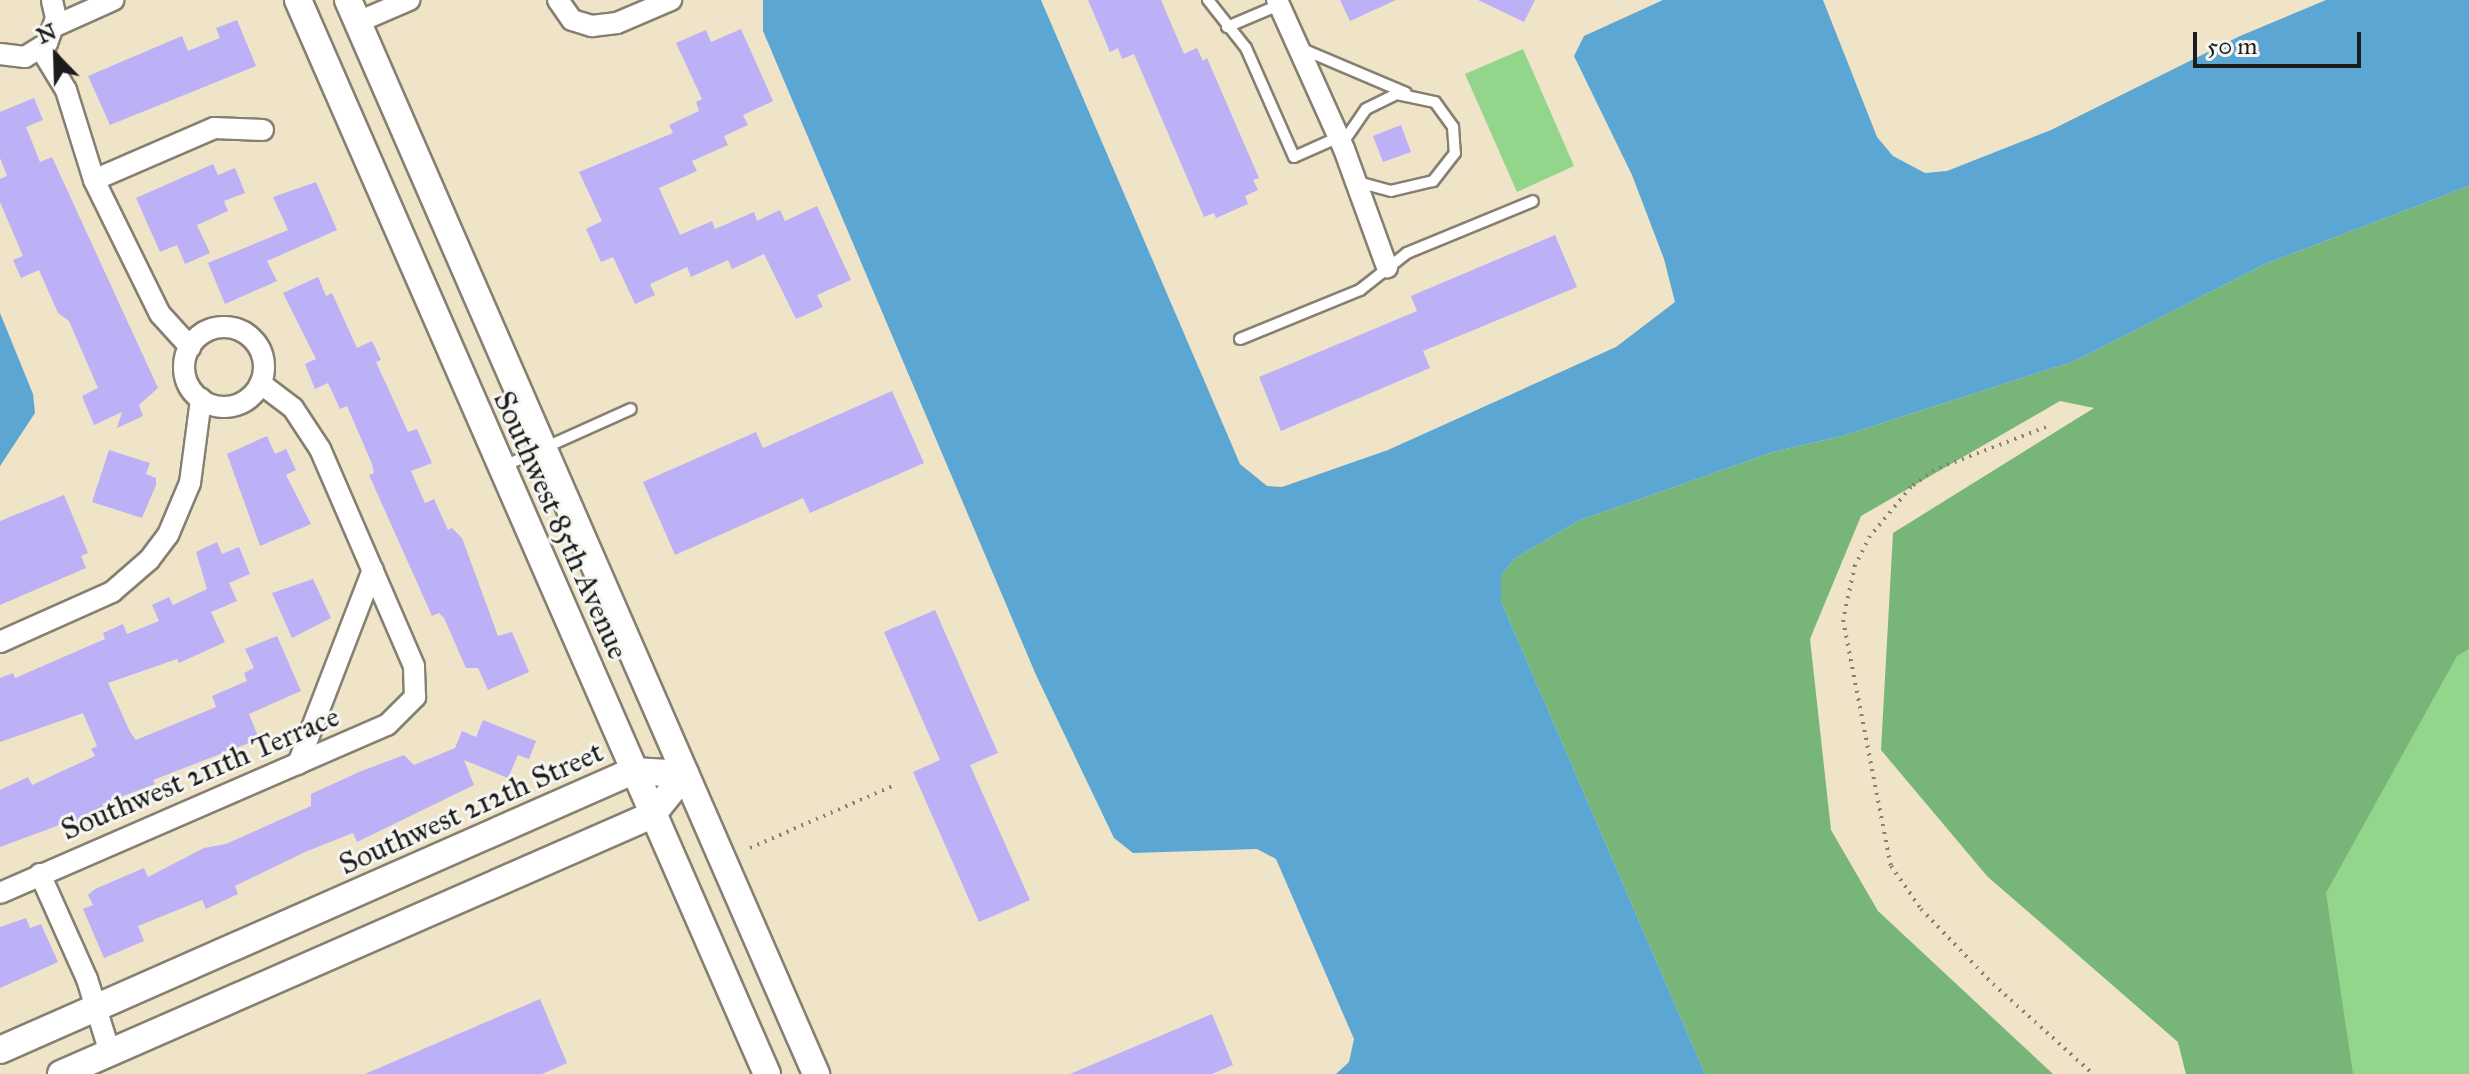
<!DOCTYPE html>
<style>
body{margin:0}
#map{position:relative;width:2469px;height:1074px;overflow:hidden;background:#efe4c8;font-family:"IM FELL Great Primer",serif}
div>[style]{position:absolute}
.green>*{inset:0;background:#94d58c}
.forest>*{inset:0;background:#77b678}
.water>*{inset:0;background:#5ca6d4}
.building>*{inset:0;background:#bcb0f7}
.path>*{height:4px;margin-top:-2px;transform-origin:0;background:repeating-linear-gradient(90deg,#868072 0 2px,transparent 0 8px)}
.roads{filter:drop-shadow(2px 0 #868072) drop-shadow(-2px 0 #868072) drop-shadow(0 2px #868072) drop-shadow(0 -2px #868072)}
.service>*{height:10px;margin:-5px;padding:0 5px;transform-origin:5px;border-radius:5px;background:#fff}
.minor>*{height:20px;margin:-10px;padding:0 10px;transform-origin:10px;border-radius:10px;background:#fff}
.minor>.ring{margin:-10px;padding:0;box-sizing:content-box;background:none;border:20px solid #fff;border-radius:50%}
.tertiary>*{height:26px;margin:-13px;padding:0 13px;transform-origin:13px;border-radius:13px;background:#fff}
span{translate:-50% -50%;white-space:nowrap;text-align:center;line-height:1.15;-webkit-text-stroke:6px #f6f6f2;paint-order:stroke}
.street-label{font-size:30px;color:#1c1c1c}
.north{position:absolute;left:16px;top:16px;width:80px;height:80px;-webkit-text-stroke:6px #f6f6f2;paint-order:stroke;rotate:337deg;font-size:22px;font-weight:700;line-height:32px;text-align:center;color:#1c1c1c}
.north::after{content:'';display:block;margin:auto;width:28px;height:36px;background:#1c1c1c;clip-path:polygon(50% 0,100% 100%,50% 72%,0 100%)}
.scale{position:absolute;left:2193px;top:32px;width:168px;height:36px;box-sizing:border-box;border:4px solid #1c1c1c;border-top:0;padding-left:10px;font-size:24px;line-height:28px;white-space:nowrap;color:#1c1c1c;-webkit-text-stroke:6px #f6f6f2;paint-order:stroke}
</style>
<div id="map">
<div class="green">
<i style="clip-path:polygon(1523px 49px,1574px 166px,1517px 192px,1465px 74px)"></i>
<i style="clip-path:polygon(2469px 526px,2469px 1074px,2186px 1074px,2178px 1042px,1987px 876px)"></i>
</div>
<div class="forest">
<i style="clip-path:polygon(2469px 186px,2469px 649px,2457px 656px,2326px 893px,2353px 1074px,2186px 1074px,2178px 1042px,1987px 876px,1881px 750px,1893px 533px,2094px 408px,2060px 401px,1861px 516px,1810px 639px,1831px 830px,1878px 911px,2053px 1074px,1705px 1074px,1501px 601px,1501px 576px,1514px 559px,1578px 521px,1773px 452px,1842px 436px,2075px 361px,2265px 264px)"></i>
</div>
<div class="water">
<i style="clip-path:polygon(763px 0,1041px 0,1240px 464px,1267px 486px,1282px 487px,1388px 450px,1616px 347px,1675px 302px,1664px 259px,1632px 175px,1574px 56px,1584px 36px,1663px 0,1823px 0,1877px 137px,1893px 156px,1925px 173px,1947px 171px,2051px 130px,2240px 36px,2326px 0,2469px 0,2469px 186px,2265px 264px,2075px 361px,1842px 436px,1773px 452px,1578px 521px,1514px 559px,1501px 576px,1501px 601px,1705px 1074px,1336px 1074px,1349px 1062px,1354px 1039px,1276px 859px,1257px 849px,1133px 853px,1114px 838px,1036px 675px,763px 31px)"></i>
<i style="clip-path:polygon(0 313px,33px 394px,35px 413px,0 466px)"></i>
</div>
<div class="building">
<i style="clip-path:polygon(1088px 0,1161px 0,1184px 54px,1197px 48px,1203px 61px,1207px 58px,1259px 178px,1253px 180px,1258px 190px,1245px 196px,1248px 204px,1216px 218px,1214px 213px,1204px 217px,1134px 54px,1122px 59px,1118px 48px,1110px 52px)"></i>
<i style="clip-path:polygon(1340px 0,1396px 0,1350px 21px)"></i>
<i style="clip-path:polygon(1478px 0,1535px 0,1524px 22px)"></i>
<i style="clip-path:polygon(237px 20px,256px 66px,110px 125px,88px 76px,182px 36px,188px 51px,220px 38px,216px 28px)"></i>
<i style="clip-path:polygon(741px 29px,773px 101px,743px 115px,748px 125px,724px 136px,728px 145px,692px 161px,697px 171px,659px 188px,680px 235px,712px 221px,715px 229px,754px 212px,757px 221px,780px 210px,785px 221px,817px 206px,851px 280px,817px 295px,823px 307px,796px 319px,764px 254px,732px 269px,728px 260px,691px 277px,687px 267px,650px 284px,655px 295px,635px 304px,613px 257px,601px 262px,586px 229px,602px 221px,579px 172px,673px 133px,669px 125px,699px 111px,696px 102px,702px 99px,676px 43px,706px 30px,711px 42px)"></i>
<i style="clip-path:polygon(34px 98px,43px 120px,26px 127px,40px 162px,52px 157px,158px 388px,139px 405px,143px 416px,117px 428px,122px 412px,94px 425px,82px 396px,98px 388px,69px 321px,58px 313px,39px 270px,21px 278px,13px 260px,23px 256px,0 202px,0 179px,7px 176px,0 158px,0 112px)"></i>
<i style="clip-path:polygon(1401px 125px,1411px 152px,1383px 162px,1373px 136px)"></i>
<i style="clip-path:polygon(213px 164px,218px 175px,235px 168px,245px 193px,224px 201px,228px 211px,197px 225px,210px 253px,185px 264px,177px 245px,160px 252px,136px 198px)"></i>
<i style="clip-path:polygon(316px 182px,337px 230px,267px 261px,277px 281px,225px 304px,208px 263px,288px 230px,273px 197px)"></i>
<i style="clip-path:polygon(1555px 235px,1577px 287px,1423px 351px,1430px 368px,1281px 431px,1259px 377px,1417px 311px,1411px 296px)"></i>
<i style="clip-path:polygon(318px 277px,326px 296px,332px 293px,357px 348px,372px 341px,381px 360px,376px 362px,408px 432px,417px 429px,432px 463px,411px 471px,425px 503px,434px 499px,448px 530px,452px 528px,462px 538px,498px 636px,512px 632px,529px 672px,488px 690px,478px 668px,466px 668px,444px 618px,439px 613px,432px 616px,369px 475px,374px 473px,372px 464px,347px 406px,340px 409px,328px 383px,315px 389px,305px 364px,316px 359px,283px 293px)"></i>
<i style="clip-path:polygon(892px 391px,924px 463px,810px 513px,803px 498px,675px 555px,643px 482px,756px 432px,763px 448px)"></i>
<i style="clip-path:polygon(267px 436px,275px 454px,286px 449px,296px 470px,286px 475px,311px 524px,260px 546px,227px 454px)"></i>
<i style="clip-path:polygon(109px 450px,150px 463px,146px 474px,156px 478px,156px 485px,142px 518px,92px 502px)"></i>
<i style="clip-path:polygon(64px 495px,88px 553px,81px 556px,86px 568px,0 605px,0 521px)"></i>
<i style="clip-path:polygon(217px 542px,222px 554px,239px 547px,250px 574px,229px 583px,237px 601px,211px 612px,225px 642px,179px 663px,177px 659px,108px 683px,130px 732px,136px 740px,216px 707px,212px 696px,247px 681px,244px 673px,254px 668px,245px 649px,277px 636px,301px 691px,249px 714px,259px 739px,153px 780px,155px 784px,102px 804px,106px 811px,75px 824px,73px 820px,0 847px,0 790px,28px 777px,32px 785px,95px 756px,91px 749px,97px 746px,83px 713px,0 742px,0 678px,13px 673px,15px 678px,105px 639px,103px 633px,123px 624px,127px 634px,159px 621px,152px 605px,169px 597px,173px 605px,207px 589px,196px 552px)"></i>
<i style="clip-path:polygon(313px 579px,331px 618px,292px 638px,272px 593px)"></i>
<i style="clip-path:polygon(935px 610px,998px 753px,970px 765px,1030px 900px,979px 922px,913px 772px,940px 760px,884px 632px)"></i>
<i style="clip-path:polygon(483px 720px,536px 741px,529px 759px,518px 755px,508px 778px,464px 760px,474px 785px,357px 842px,353px 833px,305px 852px,235px 886px,238px 894px,206px 909px,202px 900px,138px 926px,144px 941px,104px 958px,83px 909px,93px 905px,88px 895px,95px 889px,144px 868px,148px 877px,204px 848px,226px 844px,311px 806px,311px 794px,359px 772px,404px 755px,414px 765px,455px 748px,462px 731px,476px 737px)"></i>
<i style="clip-path:polygon(26px 918px,30px 928px,41px 924px,58px 962px,0 988px,0 927px)"></i>
<i style="clip-path:polygon(540px 999px,567px 1063px,542px 1074px,365px 1074px)"></i>
<i style="clip-path:polygon(1212px 1014px,1233px 1065px,1212px 1074px,1070px 1074px)"></i>
</div>
<div class="path">
<i style="left:2046px;top:427px;width:120px;rotate:159deg"></i>
<i style="left:1934px;top:470px;width:29px;rotate:144deg"></i>
<i style="left:1911px;top:487px;width:64px;rotate:129.9deg"></i>
<i style="left:1870px;top:536px;width:33px;rotate:117deg"></i>
<i style="left:1855px;top:565px;width:56px;rotate:102.3deg"></i>
<i style="left:1843px;top:620px;width:251px;rotate:79deg"></i>
<i style="left:1891px;top:866px;width:52px;rotate:55.1deg"></i>
<i style="left:1921px;top:909px;width:104px;rotate:46.2deg"></i>
<i style="left:1993px;top:984px;width:135px;rotate:42deg"></i>
<i style="left:750px;top:848px;width:158px;rotate:-23.5deg"></i>
</div>
<div class="roads">
<div class="service">
<i style="left:1208px;top:0;width:61px;rotate:51.6deg"></i>
<i style="left:1246px;top:48px;width:119px;rotate:66.2deg"></i>
<i style="left:1294px;top:157px;width:49px;rotate:-24deg"></i>
<i style="left:1227px;top:27px;width:56px;rotate:-22.9deg"></i>
<i style="left:1300px;top:48px;width:115px;rotate:23deg"></i>
<i style="left:1342px;top:144px;width:42px;rotate:-55.6deg"></i>
<i style="left:1366px;top:109px;width:34px;rotate:-26deg"></i>
<i style="left:1397px;top:94px;width:39px;rotate:12deg"></i>
<i style="left:1435px;top:102px;width:31px;rotate:54deg"></i>
<i style="left:1453px;top:127px;width:26px;rotate:86deg"></i>
<i style="left:1455px;top:153px;width:36px;rotate:128deg"></i>
<i style="left:1433px;top:181px;width:43px;rotate:166.6deg"></i>
<i style="left:1391px;top:191px;width:35px;rotate:-165deg"></i>
<i style="left:1240px;top:339px;width:130px;rotate:-22.2deg"></i>
<i style="left:1360px;top:290px;width:60px;rotate:-38.2deg"></i>
<i style="left:1407px;top:253px;width:136px;rotate:-22.4deg"></i>
<i style="left:502px;top:467px;width:141px;rotate:-24.2deg"></i>
</div>
<div class="minor">
<i style="left:558px;top:0;width:24px;rotate:55deg"></i>
<i style="left:572px;top:20px;width:21px;rotate:17deg"></i>
<i style="left:592px;top:26px;width:25px;rotate:-7deg"></i>
<i style="left:617px;top:23px;width:59px;rotate:-23.1deg"></i>
<i style="left:1277px;top:0;width:163px;rotate:65.8deg"></i>
<i style="left:1344px;top:149px;width:126px;rotate:70deg"></i>
<i style="left:358px;top:22px;width:56px;rotate:-23.3deg"></i>
<i style="left:55px;top:26px;width:64px;rotate:-24.1deg"></i>
<i style="left:41px;top:49px;width:48px;rotate:58.6deg"></i>
<i style="left:66px;top:90px;width:94px;rotate:72.7deg"></i>
<i style="left:94px;top:180px;width:149px;rotate:63.8deg"></i>
<i style="left:160px;top:314px;width:45px;rotate:47.7deg"></i>
<i style="left:0;top:54px;width:25px;rotate:7deg"></i>
<i style="left:25px;top:57px;width:26px;rotate:-32deg"></i>
<i style="left:47px;top:43px;width:27px;rotate:-70deg"></i>
<i style="left:56px;top:18px;width:18px;rotate:-103deg"></i>
<i style="left:94px;top:180px;width:131px;rotate:-23.4deg"></i>
<i style="left:214px;top:128px;width:49px;rotate:2.3deg"></i>
<i class="ring" style="left:184px;top:327px;width:60px;height:60px"></i>
<i style="left:0;top:642px;width:123px;rotate:-24.1deg"></i>
<i style="left:112px;top:592px;width:49px;rotate:-40.9deg"></i>
<i style="left:149px;top:560px;width:31px;rotate:-53deg"></i>
<i style="left:168px;top:535px;width:56px;rotate:-67.1deg"></i>
<i style="left:190px;top:483px;width:85px;rotate:-82.5deg"></i>
<i style="left:298px;top:764px;width:208px;rotate:-68.9deg"></i>
<i style="left:40px;top:874px;width:115px;rotate:65.9deg"></i>
<i style="left:87px;top:979px;width:77px;rotate:72.7deg"></i>
<i style="left:0;top:893px;width:422px;rotate:-23.5deg"></i>
<i style="left:387px;top:725px;width:40px;rotate:-45deg"></i>
<i style="left:415px;top:697px;width:31px;rotate:-92deg"></i>
<i style="left:414px;top:666px;width:236px;rotate:-113.4deg"></i>
<i style="left:320px;top:449px;width:49px;rotate:-123.4deg"></i>
<i style="left:293px;top:408px;width:41px;rotate:-142.9deg"></i>
</div>
<div class="tertiary">
<i style="left:298px;top:0;width:1172px;rotate:66.41deg"></i>
<i style="left:348px;top:0;width:1172px;rotate:66.45deg"></i>
<i style="left:0;top:1050px;width:692px;rotate:-23.79deg"></i>
<i style="left:633px;top:771px;width:52px;rotate:3.3deg"></i>
<i style="left:61px;top:1074px;width:645px;rotate:-23.66deg"></i>
<i style="left:652px;top:815px;width:53px;rotate:-51.2deg"></i>
</div>
</div>
<div class="street-label">
<span style="left:561px;top:525px;rotate:66deg">Southwest 85th Avenue</span>
<span style="left:200px;top:773px;rotate:-23deg">Southwest 211th Terrace</span>
<span style="left:471px;top:808px;rotate:-24deg">Southwest 212th Street</span>
</div>
<div class="north">N</div>
<div class="scale">50 m</div>
</div>
